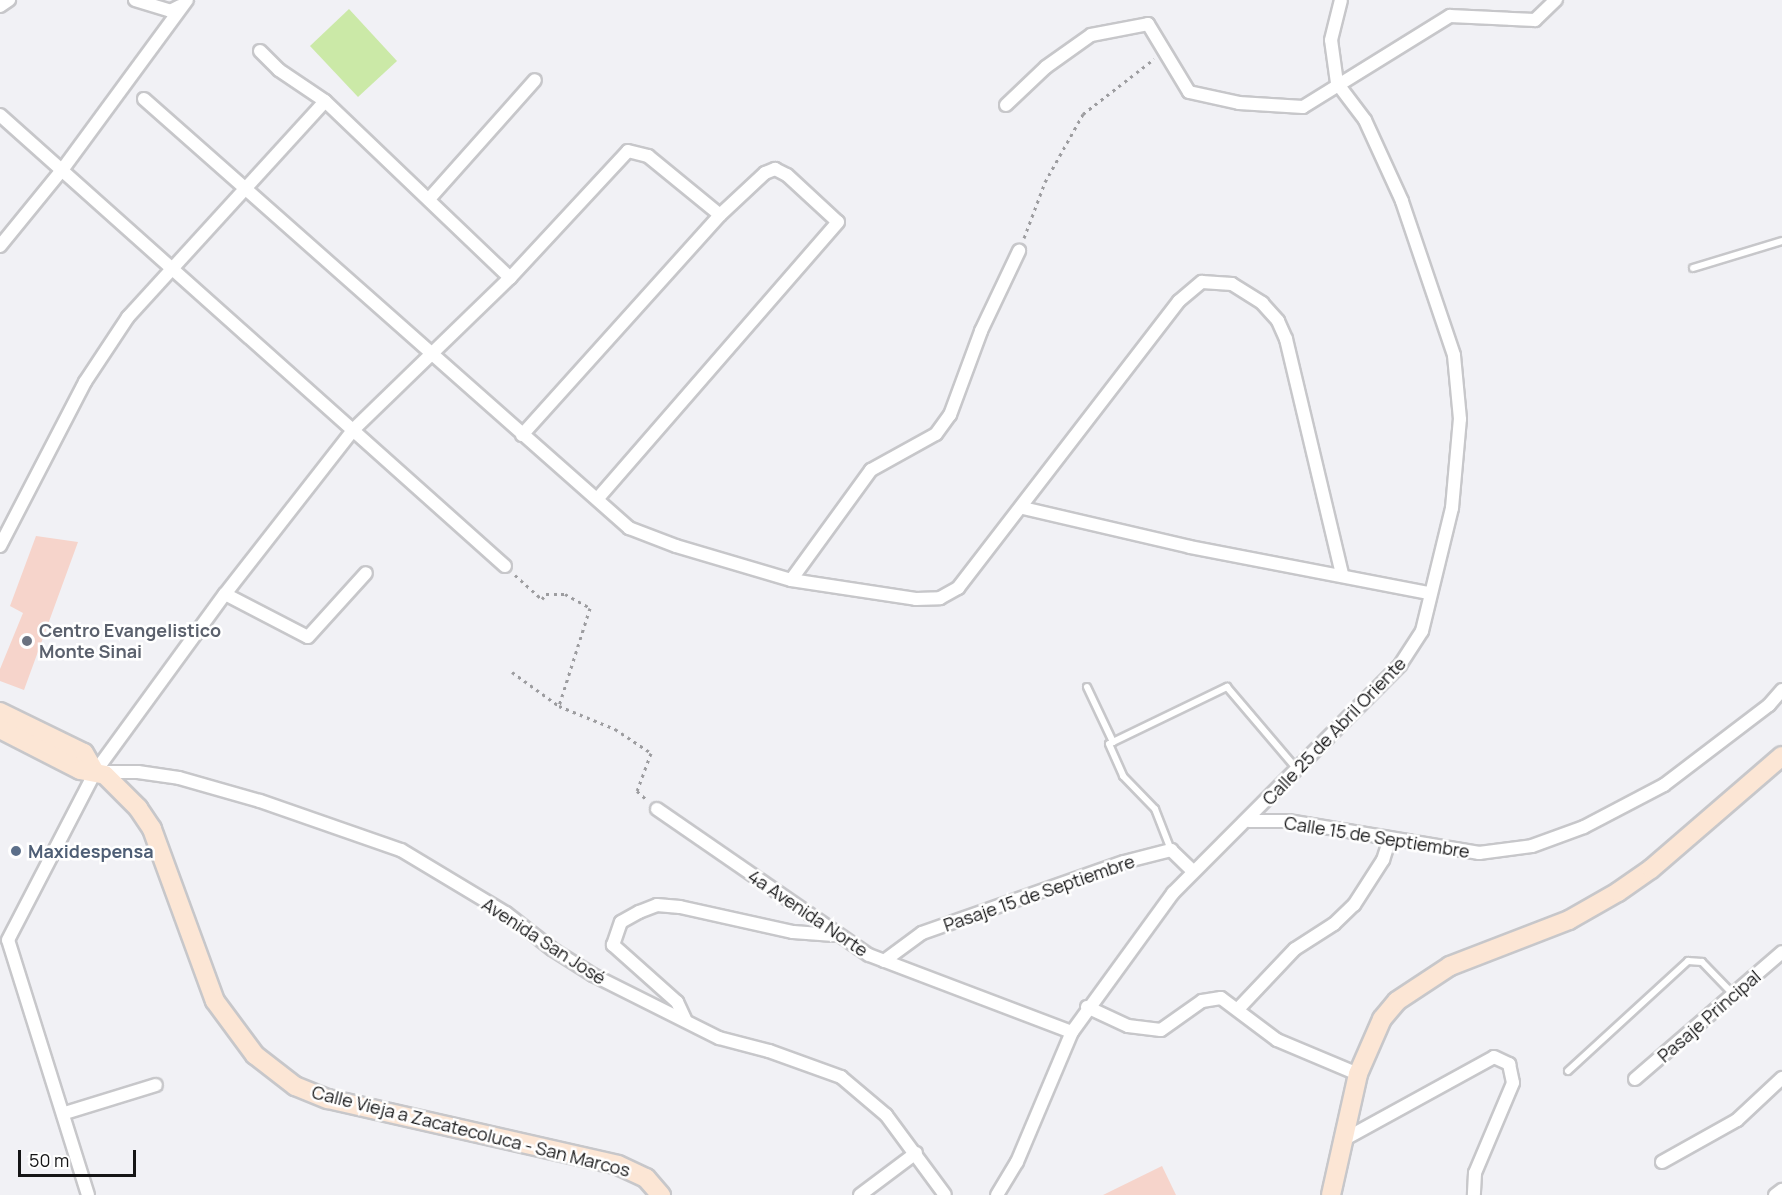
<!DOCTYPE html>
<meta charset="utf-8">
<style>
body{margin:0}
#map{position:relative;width:1782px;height:1195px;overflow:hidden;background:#f1f1f5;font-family:Manrope,sans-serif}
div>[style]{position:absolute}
.green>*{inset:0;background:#cbe9a7}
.building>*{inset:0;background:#f6d4cb}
.path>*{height:3px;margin-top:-1.5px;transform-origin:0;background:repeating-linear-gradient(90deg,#9d9da0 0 3px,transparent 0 7.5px)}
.roads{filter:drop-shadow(2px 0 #c7c7ca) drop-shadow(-2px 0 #c7c7ca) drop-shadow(0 2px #c7c7ca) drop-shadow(0 -2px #c7c7ca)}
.service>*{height:6px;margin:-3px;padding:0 3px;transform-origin:3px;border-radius:3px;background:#fff}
.minor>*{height:12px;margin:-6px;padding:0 6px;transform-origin:6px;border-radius:6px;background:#fff}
.secondary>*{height:18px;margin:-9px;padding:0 9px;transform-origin:9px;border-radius:9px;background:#fce6d5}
.dots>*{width:16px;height:16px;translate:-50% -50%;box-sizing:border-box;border:3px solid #fff;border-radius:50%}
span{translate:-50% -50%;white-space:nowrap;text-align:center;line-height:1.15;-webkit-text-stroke:5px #fff;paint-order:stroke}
.worship-label{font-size:18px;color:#5b616d;font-weight:700}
.left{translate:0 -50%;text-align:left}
.street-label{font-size:18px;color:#151516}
.service-label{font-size:18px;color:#4e5e75;font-weight:700}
.scale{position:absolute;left:18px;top:1150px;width:118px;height:27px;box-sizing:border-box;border:3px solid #151516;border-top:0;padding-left:8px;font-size:18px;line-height:21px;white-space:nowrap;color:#151516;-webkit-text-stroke:4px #fff;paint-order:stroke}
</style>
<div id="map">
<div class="green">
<i style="clip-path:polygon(349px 9px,397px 61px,358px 97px,310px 46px)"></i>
</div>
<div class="building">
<i style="clip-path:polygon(36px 536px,78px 542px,24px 690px,0 681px,0 669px,23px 613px,10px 606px)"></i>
<i style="clip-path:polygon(1162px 1166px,1176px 1195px,1103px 1195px)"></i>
</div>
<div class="path">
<i style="left:1024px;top:238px;width:60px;rotate:-69.4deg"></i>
<i style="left:1045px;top:182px;width:78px;rotate:-60.8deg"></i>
<i style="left:1083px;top:114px;width:90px;rotate:-37.8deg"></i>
<i style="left:515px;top:575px;width:36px;rotate:42deg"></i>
<i style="left:542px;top:599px;width:6px;rotate:-51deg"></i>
<i style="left:546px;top:594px;width:19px"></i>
<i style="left:565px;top:594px;width:29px;rotate:29deg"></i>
<i style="left:590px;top:608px;width:103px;rotate:107.6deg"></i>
<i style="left:512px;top:672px;width:58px;rotate:35.9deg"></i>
<i style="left:559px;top:706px;width:61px;rotate:22.3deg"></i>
<i style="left:615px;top:729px;width:43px;rotate:33.7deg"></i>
<i style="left:651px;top:753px;width:40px;rotate:110.2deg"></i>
<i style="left:637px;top:791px;width:13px;rotate:42deg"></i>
</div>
<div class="roads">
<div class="service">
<i style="left:1693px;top:268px;width:93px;rotate:-16.9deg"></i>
<i style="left:1087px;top:687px;width:61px;rotate:64.7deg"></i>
<i style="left:1113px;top:742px;width:4px;rotate:153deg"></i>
<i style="left:1109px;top:744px;width:35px;rotate:66deg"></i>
<i style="left:1123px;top:776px;width:46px;rotate:45.9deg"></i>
<i style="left:1155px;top:809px;width:44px;rotate:68.7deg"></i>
<i style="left:1113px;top:742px;width:127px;rotate:-25.8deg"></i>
<i style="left:1227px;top:687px;width:106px;rotate:49.6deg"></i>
<i style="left:1568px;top:1071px;width:163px;rotate:-42.5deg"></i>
<i style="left:1688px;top:961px;width:14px;rotate:4deg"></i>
<i style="left:1702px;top:962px;width:45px;rotate:45.9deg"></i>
</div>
<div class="minor">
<i style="left:135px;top:0;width:37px;rotate:17deg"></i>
<i style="left:170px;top:11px;width:11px;rotate:-27deg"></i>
<i style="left:0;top:6px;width:11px;rotate:-34deg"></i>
<i style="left:260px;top:51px;width:27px;rotate:45deg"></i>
<i style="left:279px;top:70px;width:55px;rotate:34deg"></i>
<i style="left:325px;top:101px;width:256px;rotate:43.7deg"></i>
<i style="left:144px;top:99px;width:648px;rotate:41.49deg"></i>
<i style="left:629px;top:528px;width:50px;rotate:21deg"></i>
<i style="left:676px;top:546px;width:120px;rotate:16.5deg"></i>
<i style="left:791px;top:580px;width:126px;rotate:8.6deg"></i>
<i style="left:916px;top:599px;width:24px;rotate:-2deg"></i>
<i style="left:940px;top:598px;width:21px;rotate:-29deg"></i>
<i style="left:958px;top:588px;width:362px;rotate:-52.4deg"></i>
<i style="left:1179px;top:301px;width:30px;rotate:-40deg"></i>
<i style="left:1202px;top:282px;width:30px;rotate:4deg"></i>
<i style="left:1232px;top:284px;width:36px;rotate:32deg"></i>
<i style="left:1262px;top:303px;width:24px;rotate:48deg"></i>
<i style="left:1278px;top:321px;width:20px;rotate:66deg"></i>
<i style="left:1286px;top:339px;width:242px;rotate:76.6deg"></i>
<i style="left:1006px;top:105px;width:55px;rotate:-43.5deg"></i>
<i style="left:1046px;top:67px;width:55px;rotate:-35.4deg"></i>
<i style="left:1091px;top:35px;width:58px;rotate:-10.9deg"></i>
<i style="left:1148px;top:24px;width:79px;rotate:58.9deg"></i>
<i style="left:1189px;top:92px;width:51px;rotate:12.4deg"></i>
<i style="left:1239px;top:103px;width:64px;rotate:3.6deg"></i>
<i style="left:1303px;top:107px;width:173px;rotate:-31.8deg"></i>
<i style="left:1450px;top:16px;width:85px;rotate:2.7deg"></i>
<i style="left:1535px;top:20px;width:29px;rotate:-44deg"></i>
<i style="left:0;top:115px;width:677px;rotate:41.77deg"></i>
<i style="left:429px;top:199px;width:159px;rotate:-48.3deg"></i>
<i style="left:0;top:246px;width:98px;rotate:-50.8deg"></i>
<i style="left:62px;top:170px;width:211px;rotate:-53.7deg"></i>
<i style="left:522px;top:435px;width:296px;rotate:-48deg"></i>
<i style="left:720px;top:215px;width:62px;rotate:-43deg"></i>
<i style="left:765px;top:173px;width:11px;rotate:-22deg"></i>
<i style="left:775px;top:169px;width:13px;rotate:27deg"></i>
<i style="left:787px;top:175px;width:69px;rotate:42.7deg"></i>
<i style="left:838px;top:222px;width:366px;rotate:131deg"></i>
<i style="left:1023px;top:508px;width:171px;rotate:13.1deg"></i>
<i style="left:1190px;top:547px;width:244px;rotate:10.9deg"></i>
<i style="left:0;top:546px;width:185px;rotate:-62.6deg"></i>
<i style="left:85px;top:382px;width:78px;rotate:-56.5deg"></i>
<i style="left:128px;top:317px;width:292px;rotate:-47.6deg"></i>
<i style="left:791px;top:580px;width:136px;rotate:-54deg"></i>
<i style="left:871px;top:470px;width:74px;rotate:-29deg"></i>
<i style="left:936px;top:434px;width:24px;rotate:-54deg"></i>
<i style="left:950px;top:415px;width:90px;rotate:-69.7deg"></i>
<i style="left:981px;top:331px;width:89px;rotate:-64.6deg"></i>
<i style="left:225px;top:594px;width:93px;rotate:27.4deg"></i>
<i style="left:308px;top:637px;width:86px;rotate:-47.8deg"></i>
<i style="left:99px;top:772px;width:39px"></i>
<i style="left:138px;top:772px;width:41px;rotate:8.3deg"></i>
<i style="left:179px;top:778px;width:84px;rotate:15.9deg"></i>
<i style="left:260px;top:801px;width:149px;rotate:19.2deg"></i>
<i style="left:401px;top:850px;width:122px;rotate:31deg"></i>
<i style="left:506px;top:913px;width:58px;rotate:38deg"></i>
<i style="left:552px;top:949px;width:49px;rotate:32.4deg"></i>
<i style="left:593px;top:975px;width:141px;rotate:26.6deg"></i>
<i style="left:719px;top:1038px;width:52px;rotate:14.6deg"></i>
<i style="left:769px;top:1051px;width:77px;rotate:19.9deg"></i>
<i style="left:841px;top:1077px;width:59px;rotate:40.2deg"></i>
<i style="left:886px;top:1115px;width:99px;rotate:53.6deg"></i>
<i style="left:657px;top:809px;width:257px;rotate:34.6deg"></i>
<i style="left:869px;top:955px;width:217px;rotate:20.8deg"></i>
<i style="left:1249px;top:821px;width:39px"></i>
<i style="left:1288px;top:821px;width:194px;rotate:9.5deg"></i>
<i style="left:1479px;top:853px;width:53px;rotate:-7.5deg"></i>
<i style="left:1532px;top:846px;width:55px;rotate:-20.1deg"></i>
<i style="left:1584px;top:827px;width:90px;rotate:-27.7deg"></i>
<i style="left:1664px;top:785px;width:132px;rotate:-37.3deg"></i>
<i style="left:1769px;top:705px;width:20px;rotate:-49deg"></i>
<i style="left:884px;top:961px;width:47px;rotate:-36.4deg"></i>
<i style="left:922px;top:933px;width:214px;rotate:-19.4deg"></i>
<i style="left:1124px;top:862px;width:49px;rotate:-14.3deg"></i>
<i style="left:1171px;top:850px;width:30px;rotate:44deg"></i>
<i style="left:1087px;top:1007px;width:45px;rotate:24.9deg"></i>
<i style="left:1128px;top:1026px;width:33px;rotate:7deg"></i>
<i style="left:1161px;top:1030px;width:50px;rotate:-35.3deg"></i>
<i style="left:1202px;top:1001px;width:19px;rotate:-9deg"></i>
<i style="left:1221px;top:998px;width:70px;rotate:36.9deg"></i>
<i style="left:1277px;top:1040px;width:88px;rotate:22.8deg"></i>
<i style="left:1239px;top:1008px;width:81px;rotate:-46.5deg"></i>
<i style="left:1295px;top:949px;width:46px;rotate:-32.7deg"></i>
<i style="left:1334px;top:924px;width:28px;rotate:-44deg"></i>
<i style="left:1354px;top:905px;width:54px;rotate:-57.2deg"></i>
<i style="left:1383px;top:860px;width:23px;rotate:-72deg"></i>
<i style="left:685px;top:1019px;width:19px;rotate:-115deg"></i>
<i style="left:677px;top:1002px;width:86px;rotate:-138.3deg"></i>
<i style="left:613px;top:945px;width:24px;rotate:-71deg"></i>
<i style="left:621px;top:922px;width:21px;rotate:-29deg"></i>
<i style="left:639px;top:912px;width:19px;rotate:-21deg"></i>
<i style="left:657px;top:905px;width:23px;rotate:5deg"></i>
<i style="left:680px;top:907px;width:116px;rotate:12.5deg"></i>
<i style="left:793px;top:932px;width:41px;rotate:4.2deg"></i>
<i style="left:1635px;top:1079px;width:194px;rotate:-40.8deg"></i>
<i style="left:65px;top:1113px;width:95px;rotate:-17.1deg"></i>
<i style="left:1343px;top:1140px;width:172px;rotate:-28.8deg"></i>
<i style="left:1494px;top:1057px;width:17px;rotate:25deg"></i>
<i style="left:1509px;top:1064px;width:19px;rotate:78deg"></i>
<i style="left:1513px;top:1083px;width:98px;rotate:112.9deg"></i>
<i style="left:1475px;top:1173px;width:22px;rotate:93deg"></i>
<i style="left:1662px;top:1162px;width:86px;rotate:-29.2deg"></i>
<i style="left:1737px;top:1120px;width:62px;rotate:-43deg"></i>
<i style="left:88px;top:1195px;width:267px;rotate:-107.4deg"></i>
<i style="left:8px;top:940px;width:189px;rotate:-62.6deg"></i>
<i style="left:95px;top:772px;width:220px;rotate:-53.9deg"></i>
<i style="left:225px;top:594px;width:208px;rotate:-52deg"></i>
<i style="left:353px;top:430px;width:219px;rotate:-44.1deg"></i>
<i style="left:510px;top:278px;width:173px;rotate:-47.1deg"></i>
<i style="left:628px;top:151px;width:21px;rotate:14deg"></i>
<i style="left:648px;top:156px;width:93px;rotate:39.3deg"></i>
<i style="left:860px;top:1195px;width:70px;rotate:-36.9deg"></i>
<i style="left:997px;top:1195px;width:39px;rotate:-59deg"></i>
<i style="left:1017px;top:1162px;width:141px;rotate:-67.1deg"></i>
<i style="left:1072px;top:1032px;width:172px;rotate:-54deg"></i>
<i style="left:1173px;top:893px;width:322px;rotate:-45.1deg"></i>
<i style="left:1400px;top:665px;width:40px;rotate:-57.1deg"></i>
<i style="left:1422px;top:631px;width:127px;rotate:-76.3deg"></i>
<i style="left:1452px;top:508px;width:89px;rotate:-84.9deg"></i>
<i style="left:1460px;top:419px;width:64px;rotate:-95.4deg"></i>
<i style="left:1454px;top:355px;width:163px;rotate:-108.7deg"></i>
<i style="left:1402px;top:201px;width:89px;rotate:-114.6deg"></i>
<i style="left:1365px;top:120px;width:46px;rotate:-127.1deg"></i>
<i style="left:1337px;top:83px;width:43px;rotate:-97.9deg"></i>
<i style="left:1331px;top:40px;width:41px;rotate:-76deg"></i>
<i style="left:1775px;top:1195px;width:9px;rotate:-36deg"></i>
</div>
<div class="secondary">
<i style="left:0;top:712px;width:93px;rotate:26deg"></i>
<i style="left:84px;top:753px;width:22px;rotate:60deg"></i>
<i style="left:0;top:729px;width:90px;rotate:27.1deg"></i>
<i style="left:80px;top:770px;width:25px;rotate:11deg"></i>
<i style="left:105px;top:775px;width:47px;rotate:45deg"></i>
<i style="left:138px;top:808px;width:25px;rotate:56deg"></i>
<i style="left:152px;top:829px;width:183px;rotate:69.9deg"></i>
<i style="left:215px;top:1001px;width:67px;rotate:53.5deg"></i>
<i style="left:255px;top:1055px;width:51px;rotate:37.8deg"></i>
<i style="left:295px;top:1086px;width:35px;rotate:22deg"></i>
<i style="left:328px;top:1099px;width:297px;rotate:12.8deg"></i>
<i style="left:618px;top:1165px;width:31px;rotate:25deg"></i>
<i style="left:646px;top:1178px;width:23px;rotate:49deg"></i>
<i style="left:1331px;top:1195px;width:124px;rotate:-77.4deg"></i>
<i style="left:1358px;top:1074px;width:60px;rotate:-66.4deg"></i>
<i style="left:1382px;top:1019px;width:23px;rotate:-50deg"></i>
<i style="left:1397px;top:1001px;width:64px;rotate:-33.4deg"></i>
<i style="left:1450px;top:966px;width:128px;rotate:-21.1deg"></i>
<i style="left:1569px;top:920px;width:56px;rotate:-29.7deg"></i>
<i style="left:1618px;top:892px;width:40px;rotate:-34.9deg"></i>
<i style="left:1651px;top:869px;width:173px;rotate:-40.8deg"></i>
</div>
</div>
<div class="dots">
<i style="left:27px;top:641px;background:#6b7280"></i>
<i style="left:16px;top:851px;background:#5c6f8a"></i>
</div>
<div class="worship-label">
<span class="left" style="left:39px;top:641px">Centro Evangelistico<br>Monte Sinai</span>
</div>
<div class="street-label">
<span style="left:1334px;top:731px;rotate:-46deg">Calle 25 de Abril Oriente</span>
<span style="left:1377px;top:837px;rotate:9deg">Calle 15 de Septiembre</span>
<span style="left:1039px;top:893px;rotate:-19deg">Pasaje 15 de Septiembre</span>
<span style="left:808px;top:913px;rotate:34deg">4a Avenida Norte</span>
<span style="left:544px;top:941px;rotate:33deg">Avenida San José</span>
<span style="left:1709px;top:1016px;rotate:-41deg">Pasaje Principal</span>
<span style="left:471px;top:1131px;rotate:14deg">Calle Vieja a Zacatecoluca - San Marcos</span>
</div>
<div class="service-label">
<span class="left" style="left:28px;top:851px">Maxidespensa</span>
</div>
<div class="scale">50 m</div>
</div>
